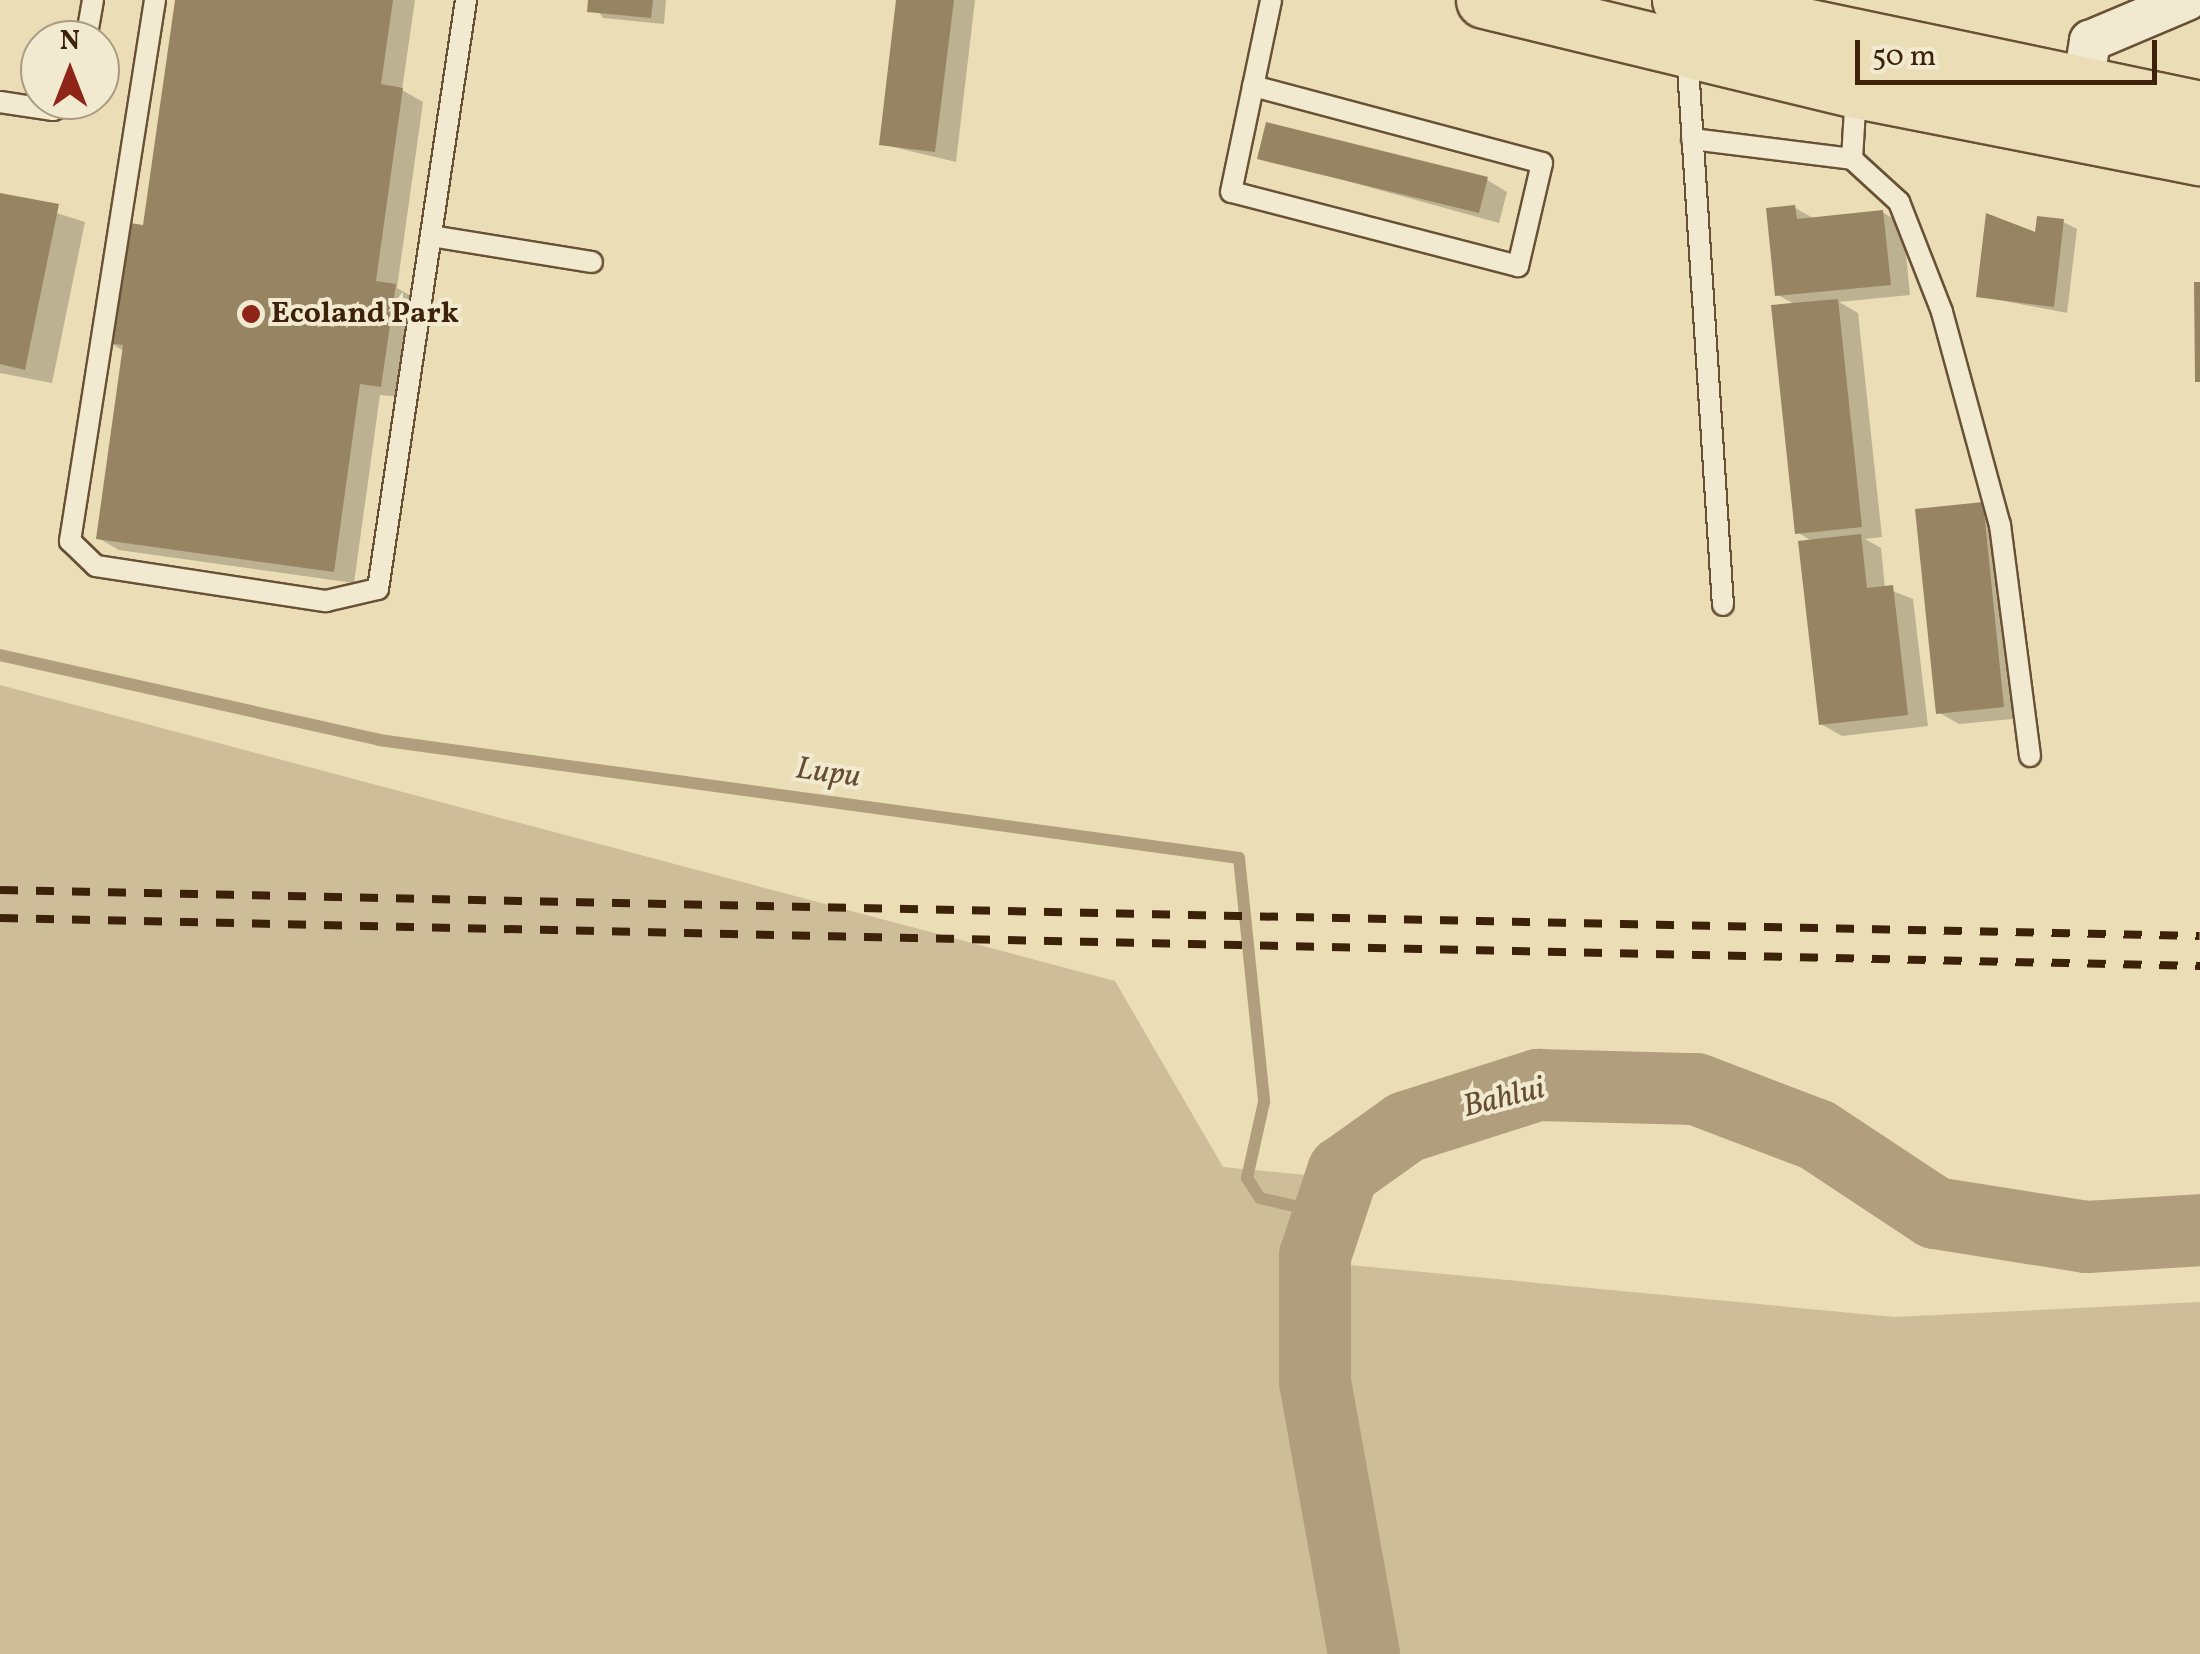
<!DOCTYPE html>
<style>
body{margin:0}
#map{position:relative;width:2200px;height:1654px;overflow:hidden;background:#ebdeb6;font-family:Vollkorn,serif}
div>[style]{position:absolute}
.green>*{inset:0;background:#cdbe99}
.shadow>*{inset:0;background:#0003}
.stream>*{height:12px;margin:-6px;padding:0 6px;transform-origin:6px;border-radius:6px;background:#b09e7c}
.river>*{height:72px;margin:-36px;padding:0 36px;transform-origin:36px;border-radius:36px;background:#b09e7c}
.building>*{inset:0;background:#978463}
.roads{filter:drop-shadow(2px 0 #685135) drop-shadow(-2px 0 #685135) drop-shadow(0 2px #685135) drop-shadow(0 -2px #685135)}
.lane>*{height:20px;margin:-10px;padding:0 10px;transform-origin:10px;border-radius:10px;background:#f2ead0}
.street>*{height:40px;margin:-20px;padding:0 20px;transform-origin:20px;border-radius:20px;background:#f2ead0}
.highway>*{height:55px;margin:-27.5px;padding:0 27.5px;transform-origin:27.5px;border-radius:27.5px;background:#ebdeb6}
.rail>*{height:8px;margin-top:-4px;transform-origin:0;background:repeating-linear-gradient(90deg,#3d220a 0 18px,transparent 0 36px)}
.dots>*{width:28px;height:28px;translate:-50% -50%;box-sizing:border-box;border:5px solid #f2ead0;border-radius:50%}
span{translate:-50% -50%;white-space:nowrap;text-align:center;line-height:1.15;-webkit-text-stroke:8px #f2ead0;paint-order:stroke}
.poi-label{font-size:30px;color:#3d220a;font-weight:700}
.left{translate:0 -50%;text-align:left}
.water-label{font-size:32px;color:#654d32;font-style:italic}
.north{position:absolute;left:20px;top:20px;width:100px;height:100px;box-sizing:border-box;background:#f2ead0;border:2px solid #aa9a81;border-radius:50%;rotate:0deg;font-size:28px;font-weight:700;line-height:40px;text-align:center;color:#3d220a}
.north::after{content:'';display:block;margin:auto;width:35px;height:45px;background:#8f2418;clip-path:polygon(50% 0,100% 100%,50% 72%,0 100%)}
.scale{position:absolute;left:1855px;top:40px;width:302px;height:45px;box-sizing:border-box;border:5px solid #3d220a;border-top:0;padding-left:12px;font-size:30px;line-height:35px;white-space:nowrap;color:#3d220a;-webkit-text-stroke:8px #f2ead0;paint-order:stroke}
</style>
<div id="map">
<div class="green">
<i style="clip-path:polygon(0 685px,1115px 981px,1223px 1167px,1358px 1180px,1350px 1265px,1894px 1317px,2200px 1302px,2200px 1654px,0 1654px)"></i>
</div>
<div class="shadow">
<i style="clip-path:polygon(177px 0,415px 0,402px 90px,423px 102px,397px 288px,415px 298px,402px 397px,380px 395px,354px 583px,119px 550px,98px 538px,124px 351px,108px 342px,145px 228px)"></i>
<i style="clip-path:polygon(591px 0,666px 0,664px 24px,603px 18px)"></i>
<i style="clip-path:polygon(899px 0,975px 0,956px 162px,881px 144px)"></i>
<i style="clip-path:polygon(1260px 157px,1487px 180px,1507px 192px,1499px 223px)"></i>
<i style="clip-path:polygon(0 195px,85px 222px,52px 383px,0 373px)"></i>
<i style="clip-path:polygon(1795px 208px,1815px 219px,1882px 212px,1903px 224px,1910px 295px,1839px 302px,1858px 313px,1882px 537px,1865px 539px,1881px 548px,1885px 588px,1913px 599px,1928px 726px,1842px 736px,1821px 724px,1813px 542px,1797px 532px,1796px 305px,1778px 295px)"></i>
<i style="clip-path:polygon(2063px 222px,2077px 229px,2067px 313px,1978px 296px)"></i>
<i style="clip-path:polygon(1983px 505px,2003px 517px,2024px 718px,1959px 724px,1938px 712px)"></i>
</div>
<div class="stream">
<i style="left:0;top:655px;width:388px;rotate:12.6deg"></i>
<i style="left:379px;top:740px;width:868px;rotate:7.81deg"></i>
<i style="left:1239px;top:858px;width:245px;rotate:84.1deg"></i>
<i style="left:1264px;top:1102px;width:78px;rotate:102.6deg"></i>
<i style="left:1247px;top:1178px;width:24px;rotate:57deg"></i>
<i style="left:1260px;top:1198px;width:71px;rotate:13.1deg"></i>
</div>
<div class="river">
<i style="left:1364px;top:1654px;width:275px;rotate:-100.2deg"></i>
<i style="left:1315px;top:1383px;width:127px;rotate:-90deg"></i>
<i style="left:1315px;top:1256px;width:89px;rotate:-71.6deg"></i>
<i style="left:1343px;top:1172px;width:77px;rotate:-35.5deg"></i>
<i style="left:1406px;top:1127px;width:139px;rotate:-17.7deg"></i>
<i style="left:1538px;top:1085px;width:158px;rotate:1.5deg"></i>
<i style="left:1696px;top:1089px;width:129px;rotate:20.8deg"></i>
<i style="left:1817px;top:1135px;width:141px;rotate:33.5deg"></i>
<i style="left:1935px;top:1213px;width:154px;rotate:9deg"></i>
<i style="left:2087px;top:1237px;width:113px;rotate:-3.5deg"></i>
</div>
<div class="building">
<i style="clip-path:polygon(175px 0,393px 0,381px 84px,403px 88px,376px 281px,396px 284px,381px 387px,360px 384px,334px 572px,96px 539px,123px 345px,106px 343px,123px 222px,143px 225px)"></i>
<i style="clip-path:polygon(588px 0,653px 0,651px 18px,587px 12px)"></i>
<i style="clip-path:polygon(896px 0,954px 0,935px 152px,879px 145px)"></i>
<i style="clip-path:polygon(1266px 122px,1488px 177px,1479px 213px,1257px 159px)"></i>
<i style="clip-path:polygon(0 193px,59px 204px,25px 370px,0 364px)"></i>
<i style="clip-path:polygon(1795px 205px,1797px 219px,1883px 210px,1891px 285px,1775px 296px,1766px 208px)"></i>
<i style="clip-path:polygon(1986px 213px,2035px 232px,2037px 216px,2064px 219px,2054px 307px,1976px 297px)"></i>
<i style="clip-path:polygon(2194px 282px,2200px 282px,2200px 382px,2195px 382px)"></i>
<i style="clip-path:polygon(1838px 299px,1862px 527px,1795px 534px,1771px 305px)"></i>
<i style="clip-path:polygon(1983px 502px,2004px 707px,1936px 714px,1915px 509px)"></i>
<i style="clip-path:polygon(1861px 534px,1867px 588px,1893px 585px,1908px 715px,1819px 725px,1798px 541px)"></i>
</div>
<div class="roads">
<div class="lane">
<i style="left:155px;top:0;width:548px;rotate:98.93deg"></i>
<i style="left:70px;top:541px;width:36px;rotate:44deg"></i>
<i style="left:96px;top:566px;width:233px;rotate:8.7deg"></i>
<i style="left:326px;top:601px;width:53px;rotate:-13deg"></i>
<i style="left:378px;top:589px;width:596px;rotate:-81.5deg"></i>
<i style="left:86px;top:40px;width:41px;rotate:-80.1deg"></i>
<i style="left:1687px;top:52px;width:554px;rotate:86.28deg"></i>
<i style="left:1253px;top:86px;width:299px;rotate:14.9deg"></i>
<i style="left:1542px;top:163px;width:106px;rotate:103.1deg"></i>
<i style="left:1518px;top:266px;width:296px;rotate:-165.5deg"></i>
<i style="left:1231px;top:192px;width:196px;rotate:-78.2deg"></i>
<i style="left:1856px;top:92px;width:67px;rotate:93.4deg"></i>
<i style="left:1852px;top:159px;width:64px;rotate:42.5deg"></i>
<i style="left:1899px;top:202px;width:118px;rotate:68.6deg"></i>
<i style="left:1942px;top:312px;width:221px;rotate:74.8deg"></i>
<i style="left:2000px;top:525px;width:233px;rotate:82.6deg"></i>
<i style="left:0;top:102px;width:54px;rotate:8.6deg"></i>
<i style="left:53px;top:110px;width:25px;rotate:-23deg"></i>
<i style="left:1692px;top:139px;width:161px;rotate:7.1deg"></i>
<i style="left:431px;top:236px;width:163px;rotate:9.2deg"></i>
</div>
<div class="street">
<i style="left:2083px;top:86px;width:46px;rotate:-81.2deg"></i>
<i style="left:2090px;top:41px;width:105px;rotate:-22.9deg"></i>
</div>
<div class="highway">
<i style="left:1484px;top:0;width:384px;rotate:13.6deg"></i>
<i style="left:1857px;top:90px;width:349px;rotate:11.1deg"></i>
<i style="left:1680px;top:0;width:531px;rotate:11.84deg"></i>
</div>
</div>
<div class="rail">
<i style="left:0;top:890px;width:2200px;rotate:1.2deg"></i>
<i style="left:0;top:918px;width:2201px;rotate:1.25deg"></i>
</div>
<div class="dots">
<i style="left:251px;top:314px;background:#8f2418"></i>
</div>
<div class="poi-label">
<span class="left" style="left:271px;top:314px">Ecoland Park</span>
</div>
<div class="water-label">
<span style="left:828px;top:774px;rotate:8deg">Lupu</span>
<span style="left:1504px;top:1099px;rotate:-14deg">Bahlui</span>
</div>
<div class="north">N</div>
<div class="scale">50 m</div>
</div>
